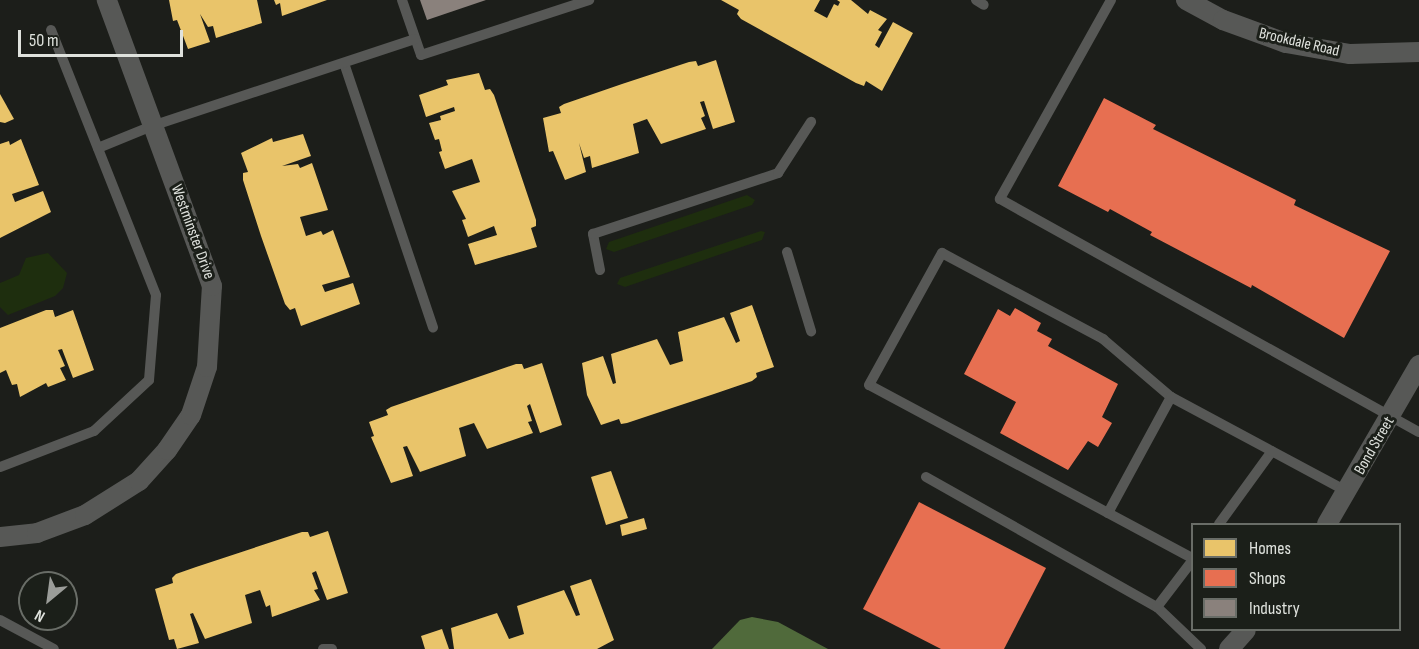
<!DOCTYPE html>
<style>
body{margin:0}
#map{position:relative;width:1419px;height:649px;overflow:hidden;background:#1c1e1a;font-family:"Sofia Sans Condensed",sans-serif}
div>[style]{position:absolute}
.green>*{inset:0;background:#1e2e0e}
.water>*{inset:0;background:#506a3b}
.homes>*{inset:0;background:#e9c46a}
.shops>*{inset:0;background:#e76f51}
.industry>*{inset:0;background:#8a817c}
.lane>*{height:10px;margin:-5px;padding:0 5px;transform-origin:5px;border-radius:5px;background:#575856}
.street>*{height:20px;margin:-10px;padding:0 10px;transform-origin:10px;border-radius:10px;background:#575856}
span{translate:-50% -50%;white-space:nowrap;text-align:center;line-height:1.15;-webkit-text-stroke:6px #1b1f19;paint-order:stroke}
.street-label{font-size:16px;color:#dfe2dd}
.legend{position:absolute;left:1191px;top:523px;width:210px;height:108px;box-sizing:border-box;background:#1b1f19;border:2px solid #696d67;margin:0;padding:8px 10px;list-style:none;font-size:18px;color:#dfe2dd}
.legend li{display:flex;align-items:center;gap:12px;height:30px}
.legend b{width:30px;border:2px solid #696d67}
.north{position:absolute;left:18px;top:571px;width:60px;height:60px;box-sizing:border-box;background:#1b1f19;border:2px solid #696d67;border-radius:50%;rotate:209deg;font-size:16px;font-weight:700;line-height:24px;text-align:center;color:#dfe2dd}
.north::after{content:'';display:block;margin:auto;width:21px;height:27px;background:#9b9d99;clip-path:polygon(50% 0,100% 100%,50% 72%,0 100%)}
.scale{position:absolute;left:18px;top:30px;width:165px;height:27px;box-sizing:border-box;border:3px solid #dfe2dd;border-top:0;padding-left:8px;font-size:18px;line-height:21px;white-space:nowrap;color:#dfe2dd;-webkit-text-stroke:4px #1b1f19;paint-order:stroke}
</style>
<div id="map">
<div class="green">
<i style="clip-path:polygon(747px 195px,755px 200px,752px 205px,614px 252px,606px 249px,609px 242px)"></i>
<i style="clip-path:polygon(761px 231px,765px 232px,762px 240px,625px 287px,617px 284px,620px 278px)"></i>
<i style="clip-path:polygon(48px 253px,67px 273px,63px 288px,55px 296px,8px 315px,0 307px,0 283px,19px 275px,26px 258px)"></i>
</div>
<div class="water">
<i style="clip-path:polygon(752px 617px,778px 622px,828px 649px,712px 649px,740px 620px)"></i>
</div>
<div class="homes">
<i style="clip-path:polygon(169px 0,257px 0,262px 23px,216px 38px,213px 26px,208px 27px,200px 14px,210px 42px,188px 49px,177px 20px,173px 21px)"></i>
<i style="clip-path:polygon(274px 0,327px 0,282px 16px,280px 3px,276px 5px)"></i>
<i style="clip-path:polygon(721px 0,820px 0,814px 11px,827px 18px,834px 4px,838px 6px,840px 2px,837px 0,851px 0,868px 14px,870px 10px,887px 19px,878px 30px,882px 32px,875px 45px,879px 48px,893px 22px,913px 33px,882px 91px,866px 81px,864px 86px,856px 83px,741px 19px,737px 14px,739px 10px)"></i>
<i style="clip-path:polygon(716px 60px,735px 122px,713px 129px,704px 101px,700px 102px,705px 116px,701px 118px,706px 129px,661px 144px,647px 119px,633px 124px,639px 153px,592px 168px,590px 156px,584px 158px,579px 143px,586px 172px,565px 180px,553px 151px,549px 152px,543px 118px,561px 113px,559px 107px,564px 104px,622px 84px,689px 62px,696px 61px,698px 66px)"></i>
<i style="clip-path:polygon(479px 73px,485px 90px,490px 89px,494px 95px,536px 220px,536px 226px,531px 228px,537px 247px,475px 265px,468px 244px,497px 235px,494px 226px,468px 237px,462px 220px,466px 219px,452px 191px,480px 182px,472px 159px,445px 169px,439px 152px,442px 151px,439px 139px,435px 140px,429px 123px,441px 120px,440px 116px,455px 111px,454px 107px,426px 117px,419px 95px,448px 85px,446px 80px)"></i>
<i style="clip-path:polygon(0 94px,14px 119px,5px 123px,0 122px)"></i>
<i style="clip-path:polygon(303px 134px,311px 156px,282px 166px,298px 164px,300px 168px,312px 163px,328px 210px,300px 217px,306px 236px,321px 231px,323px 235px,333px 230px,350px 277px,322px 285px,325px 292px,353px 283px,360px 304px,301px 326px,295px 308px,290px 310px,285px 304px,261px 236px,243px 180px,243px 173px,248px 172px,241px 153px,272px 138px,273px 142px)"></i>
<i style="clip-path:polygon(21px 139px,39px 185px,12px 194px,15px 202px,43px 191px,51px 212px,0 238px,0 144px,9px 141px,10px 145px)"></i>
<i style="clip-path:polygon(752px 305px,774px 367px,756px 373px,757px 377px,752px 381px,714px 394px,627px 423px,621px 424px,619px 419px,601px 425px,587px 395px,582px 363px,603px 356px,613px 384px,616px 383px,611px 354px,657px 339px,670px 365px,683px 361px,678px 332px,724px 317px,736px 343px,740px 341px,730px 313px)"></i>
<i style="clip-path:polygon(46px 310px,53px 310px,55px 317px,73px 310px,94px 370px,73px 378px,62px 349px,58px 350px,65px 366px,60px 368px,66px 380px,48px 387px,46px 383px,20px 397px,17px 384px,12px 385px,6px 370px,0 373px,0 328px)"></i>
<i style="clip-path:polygon(542px 363px,562px 425px,540px 433px,530px 404px,527px 406px,532px 421px,528px 422px,533px 433px,487px 449px,474px 423px,459px 428px,466px 456px,420px 472px,407px 446px,403px 447px,413px 476px,391px 483px,371px 437px,374px 436px,369px 422px,388px 415px,386px 410px,391px 407px,516px 364px,522px 364px,524px 369px)"></i>
<i style="clip-path:polygon(611px 471px,628px 518px,606px 525px,591px 477px)"></i>
<i style="clip-path:polygon(644px 518px,647px 529px,622px 536px,620px 525px)"></i>
<i style="clip-path:polygon(328px 531px,348px 593px,327px 600px,316px 571px,312px 573px,318px 589px,314px 590px,320px 600px,272px 617px,270px 605px,266px 607px,260px 590px,245px 595px,252px 623px,205px 639px,193px 613px,190px 614px,199px 643px,177px 649px,174px 639px,169px 640px,155px 589px,173px 583px,172px 578px,176px 574px,196px 567px,302px 532px,308px 532px,310px 537px)"></i>
<i style="clip-path:polygon(591px 579px,614px 640px,597px 649px,454px 649px,451px 628px,497px 613px,509px 639px,524px 634px,517px 606px,564px 590px,576px 616px,580px 615px,570px 586px)"></i>
<i style="clip-path:polygon(442px 629px,449px 649px,425px 649px,421px 636px)"></i>
</div>
<div class="shops">
<i style="clip-path:polygon(1104px 98px,1156px 125px,1153px 129px,1296px 200px,1294px 205px,1390px 251px,1344px 338px,1252px 285px,1251px 288px,1150px 235px,1152px 232px,1110px 209px,1108px 212px,1058px 186px)"></i>
<i style="clip-path:polygon(1015px 308px,1041px 323px,1037px 331px,1052px 339px,1048px 346px,1118px 384px,1102px 417px,1112px 423px,1098px 447px,1088px 441px,1068px 470px,1000px 433px,1016px 402px,964px 374px,998px 309px,1010px 316px)"></i>
<i style="clip-path:polygon(919px 502px,1046px 568px,1004px 649px,941px 649px,863px 609px)"></i>
</div>
<div class="industry">
<i style="clip-path:polygon(420px 0,486px 0,427px 20px)"></i>
</div>
<div class="lane">
<i style="left:402px;top:0;width:58px;rotate:70.9deg"></i>
<i style="left:421px;top:55px;width:177px;rotate:-18.1deg"></i>
<i style="left:976px;top:0;width:9px;rotate:32deg"></i>
<i style="left:1111px;top:0;width:228px;rotate:119.2deg"></i>
<i style="left:1000px;top:199px;width:479px;rotate:29.1deg"></i>
<i style="left:344px;top:63px;width:279px;rotate:71.4deg"></i>
<i style="left:98px;top:148px;width:58px;rotate:-22.2deg"></i>
<i style="left:152px;top:126px;width:277px;rotate:-18.3deg"></i>
<i style="left:787px;top:252px;width:83px;rotate:73.1deg"></i>
<i style="left:600px;top:270px;width:37px;rotate:-101deg"></i>
<i style="left:593px;top:234px;width:195px;rotate:-18.2deg"></i>
<i style="left:778px;top:173px;width:61px;rotate:-57.1deg"></i>
<i style="left:0;top:467px;width:101px;rotate:-21deg"></i>
<i style="left:94px;top:431px;width:75px;rotate:-42.8deg"></i>
<i style="left:149px;top:380px;width:85px;rotate:-85.3deg"></i>
<i style="left:156px;top:295px;width:285px;rotate:-111.6deg"></i>
<i style="left:926px;top:477px;width:265px;rotate:29.4deg"></i>
<i style="left:1157px;top:607px;width:61px;rotate:43.7deg"></i>
<i style="left:1108px;top:513px;width:132px;rotate:-61.5deg"></i>
<i style="left:1219px;top:524px;width:90px;rotate:-54deg"></i>
<i style="left:1192px;top:558px;width:366px;rotate:-151.8deg"></i>
<i style="left:869px;top:385px;width:151px;rotate:-61.1deg"></i>
<i style="left:942px;top:253px;width:183px;rotate:28.1deg"></i>
<i style="left:1103px;top:339px;width:89px;rotate:40.5deg"></i>
<i style="left:1171px;top:397px;width:201px;rotate:28.2deg"></i>
<i style="left:1157px;top:607px;width:58px;rotate:-52.7deg"></i>
<i style="left:0;top:620px;width:61px;rotate:28.2deg"></i>
<i style="left:323px;top:649px;width:9px"></i>
</div>
<div class="street">
<i style="left:1186px;top:0;width:42px;rotate:28.4deg"></i>
<i style="left:1223px;top:20px;width:67px;rotate:20.1deg"></i>
<i style="left:1286px;top:43px;width:65px;rotate:9.8deg"></i>
<i style="left:1350px;top:54px;width:69px;rotate:-1.7deg"></i>
<i style="left:1327px;top:524px;width:184px;rotate:-59.9deg"></i>
<i style="left:0;top:537px;width:37px;rotate:-6deg"></i>
<i style="left:37px;top:533px;width:51px;rotate:-20.6deg"></i>
<i style="left:85px;top:515px;width:64px;rotate:-32.2deg"></i>
<i style="left:139px;top:481px;width:42px;rotate:-47.9deg"></i>
<i style="left:167px;top:450px;width:42px;rotate:-55.6deg"></i>
<i style="left:191px;top:415px;width:51px;rotate:-71.6deg"></i>
<i style="left:207px;top:367px;width:81px;rotate:-86.5deg"></i>
<i style="left:212px;top:286px;width:305px;rotate:-110.2deg"></i>
<i style="left:1229px;top:649px;width:25px;rotate:-48deg"></i>
</div>
<div class="street-label">
<span style="left:1299px;top:43px;rotate:13deg">Brookdale Road</span>
<span style="left:192px;top:232px;rotate:70deg">Westminster Drive</span>
<span style="left:1375px;top:446px;rotate:-60deg">Bond Street</span>
</div>
<ul class="legend">
<li><b style="height:16px;background:#e9c46a"></b>Homes</li>
<li><b style="height:16px;background:#e76f51"></b>Shops</li>
<li><b style="height:16px;background:#8a817c"></b>Industry</li>
</ul>
<div class="north">N</div>
<div class="scale">50 m</div>
</div>
